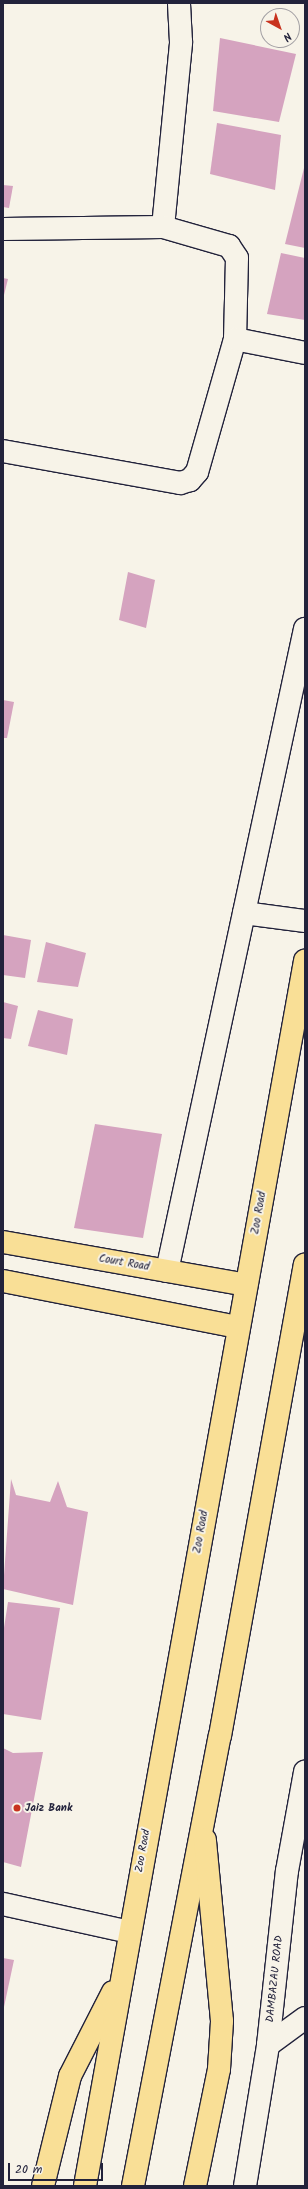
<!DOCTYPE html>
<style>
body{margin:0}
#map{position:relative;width:308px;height:2189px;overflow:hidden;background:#f7f3e8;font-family:Kalam,sans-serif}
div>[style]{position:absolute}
.building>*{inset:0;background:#d5a3bf}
.roads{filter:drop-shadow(1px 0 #22223b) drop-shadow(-1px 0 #22223b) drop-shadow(0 1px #22223b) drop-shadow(0 -1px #22223b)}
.minor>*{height:22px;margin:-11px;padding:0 11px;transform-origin:11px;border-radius:11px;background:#f7f3e8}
.major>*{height:22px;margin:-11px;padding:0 11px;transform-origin:11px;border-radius:11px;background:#f9df96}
.dots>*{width:11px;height:11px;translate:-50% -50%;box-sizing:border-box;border:2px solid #f7f3e8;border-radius:50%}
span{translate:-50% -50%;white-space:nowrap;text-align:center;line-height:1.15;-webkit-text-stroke:4px #f7f3e8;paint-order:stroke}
.street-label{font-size:11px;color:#22223b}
.poi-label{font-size:11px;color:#22223b;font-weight:700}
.left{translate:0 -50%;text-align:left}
.frame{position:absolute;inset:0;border:4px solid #22223b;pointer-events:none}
.north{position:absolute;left:260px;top:8px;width:40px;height:40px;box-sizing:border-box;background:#f7f3e8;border:1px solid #a29fa3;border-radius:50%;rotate:140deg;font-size:11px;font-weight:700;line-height:16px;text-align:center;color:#22223b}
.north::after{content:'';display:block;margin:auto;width:14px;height:18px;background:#c8321e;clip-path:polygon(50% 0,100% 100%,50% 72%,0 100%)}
.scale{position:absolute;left:8px;top:2163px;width:95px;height:18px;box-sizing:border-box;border:2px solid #22223b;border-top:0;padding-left:5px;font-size:12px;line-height:14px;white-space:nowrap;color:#22223b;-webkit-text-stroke:3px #f7f3e8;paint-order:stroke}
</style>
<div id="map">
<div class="building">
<i style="clip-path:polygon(220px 38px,296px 54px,279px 122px,213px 111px)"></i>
<i style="clip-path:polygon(217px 123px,281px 135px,275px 190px,210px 174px)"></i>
<i style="clip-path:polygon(304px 168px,305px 168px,305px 248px,285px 244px)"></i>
<i style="clip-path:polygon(3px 185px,13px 186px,9px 208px,3px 207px)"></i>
<i style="clip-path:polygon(281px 253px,305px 258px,305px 320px,267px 314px)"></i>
<i style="clip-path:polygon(3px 278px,8px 279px,4px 295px,3px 295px)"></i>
<i style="clip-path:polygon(128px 572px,155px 580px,146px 628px,119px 620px)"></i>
<i style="clip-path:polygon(3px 700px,14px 702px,7px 738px,3px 738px)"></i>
<i style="clip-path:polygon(3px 935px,31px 940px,25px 978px,3px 975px)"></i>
<i style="clip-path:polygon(46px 942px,86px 953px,78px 987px,37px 982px)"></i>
<i style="clip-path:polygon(3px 1002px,18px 1006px,11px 1039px,3px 1038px)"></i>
<i style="clip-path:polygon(38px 1010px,73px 1019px,67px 1055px,28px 1046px)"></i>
<i style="clip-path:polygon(95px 1124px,162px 1134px,143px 1238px,74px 1228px)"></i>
<i style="clip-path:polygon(11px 1479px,16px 1495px,50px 1502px,58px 1481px,67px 1507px,88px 1512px,73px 1605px,3px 1589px)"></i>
<i style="clip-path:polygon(8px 1602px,60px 1608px,41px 1720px,3px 1714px,3px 1634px)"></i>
<i style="clip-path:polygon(3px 1748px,13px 1753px,43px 1752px,21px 1867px,3px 1862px)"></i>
<i style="clip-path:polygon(3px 1958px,14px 1960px,4px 2007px,3px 2007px)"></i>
</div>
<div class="roads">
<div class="minor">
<i style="left:163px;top:227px;width:186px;rotate:-84.4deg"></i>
<i style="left:181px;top:42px;width:39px;rotate:-93deg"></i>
<i style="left:3px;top:229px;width:160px;rotate:-0.7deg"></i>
<i style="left:163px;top:227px;width:69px;rotate:16.1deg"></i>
<i style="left:229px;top:246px;width:14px;rotate:56deg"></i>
<i style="left:237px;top:258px;width:81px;rotate:91.4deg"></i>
<i style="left:235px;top:339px;width:138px;rotate:105.9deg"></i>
<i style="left:197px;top:472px;width:11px;rotate:131deg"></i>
<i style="left:190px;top:480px;width:10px;rotate:163deg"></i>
<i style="left:180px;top:483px;width:180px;rotate:-169.8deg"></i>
<i style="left:235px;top:339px;width:71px;rotate:11.3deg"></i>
<i style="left:244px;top:913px;width:62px;rotate:7.5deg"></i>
<i style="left:167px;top:1271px;width:657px;rotate:-77.87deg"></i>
<i style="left:3px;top:1904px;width:129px;rotate:12.5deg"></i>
<i style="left:268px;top:2045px;width:46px;rotate:-36.1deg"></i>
<i style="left:245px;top:2186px;width:143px;rotate:-80.7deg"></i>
<i style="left:268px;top:2045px;width:175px;rotate:-83.8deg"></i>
<i style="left:287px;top:1871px;width:101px;rotate:-79.7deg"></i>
</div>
<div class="major">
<i style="left:3px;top:1242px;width:247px;rotate:10deg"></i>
<i style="left:3px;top:1281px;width:239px;rotate:11.1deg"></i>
<i style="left:43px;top:2186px;width:113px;rotate:-76.2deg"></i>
<i style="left:70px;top:2076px;width:94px;rotate:-62.9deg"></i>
<i style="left:85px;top:2186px;width:1245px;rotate:-79.82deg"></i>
<i style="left:133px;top:2186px;width:458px;rotate:-79.1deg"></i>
<i style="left:220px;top:1736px;width:479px;rotate:-79.8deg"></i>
<i style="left:195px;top:2186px;width:119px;rotate:-78.4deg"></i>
<i style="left:219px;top:2069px;width:48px;rotate:-86.4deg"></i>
<i style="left:222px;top:2021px;width:182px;rotate:-95.4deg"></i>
</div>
</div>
<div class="dots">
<i style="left:17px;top:1808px;background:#c8321e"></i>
</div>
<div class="street-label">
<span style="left:259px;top:1213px;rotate:-80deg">Zoo Road</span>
<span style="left:124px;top:1263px;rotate:10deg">Court Road</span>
<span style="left:201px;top:1532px;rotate:-80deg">Zoo Road</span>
<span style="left:143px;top:1851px;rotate:-80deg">Zoo Road</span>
<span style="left:275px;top:1979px;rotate:-84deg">DAMBAZAU ROAD</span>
</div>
<div class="poi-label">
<span class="left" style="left:25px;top:1808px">Jaiz Bank</span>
</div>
<div class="frame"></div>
<div class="north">N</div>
<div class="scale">20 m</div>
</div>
